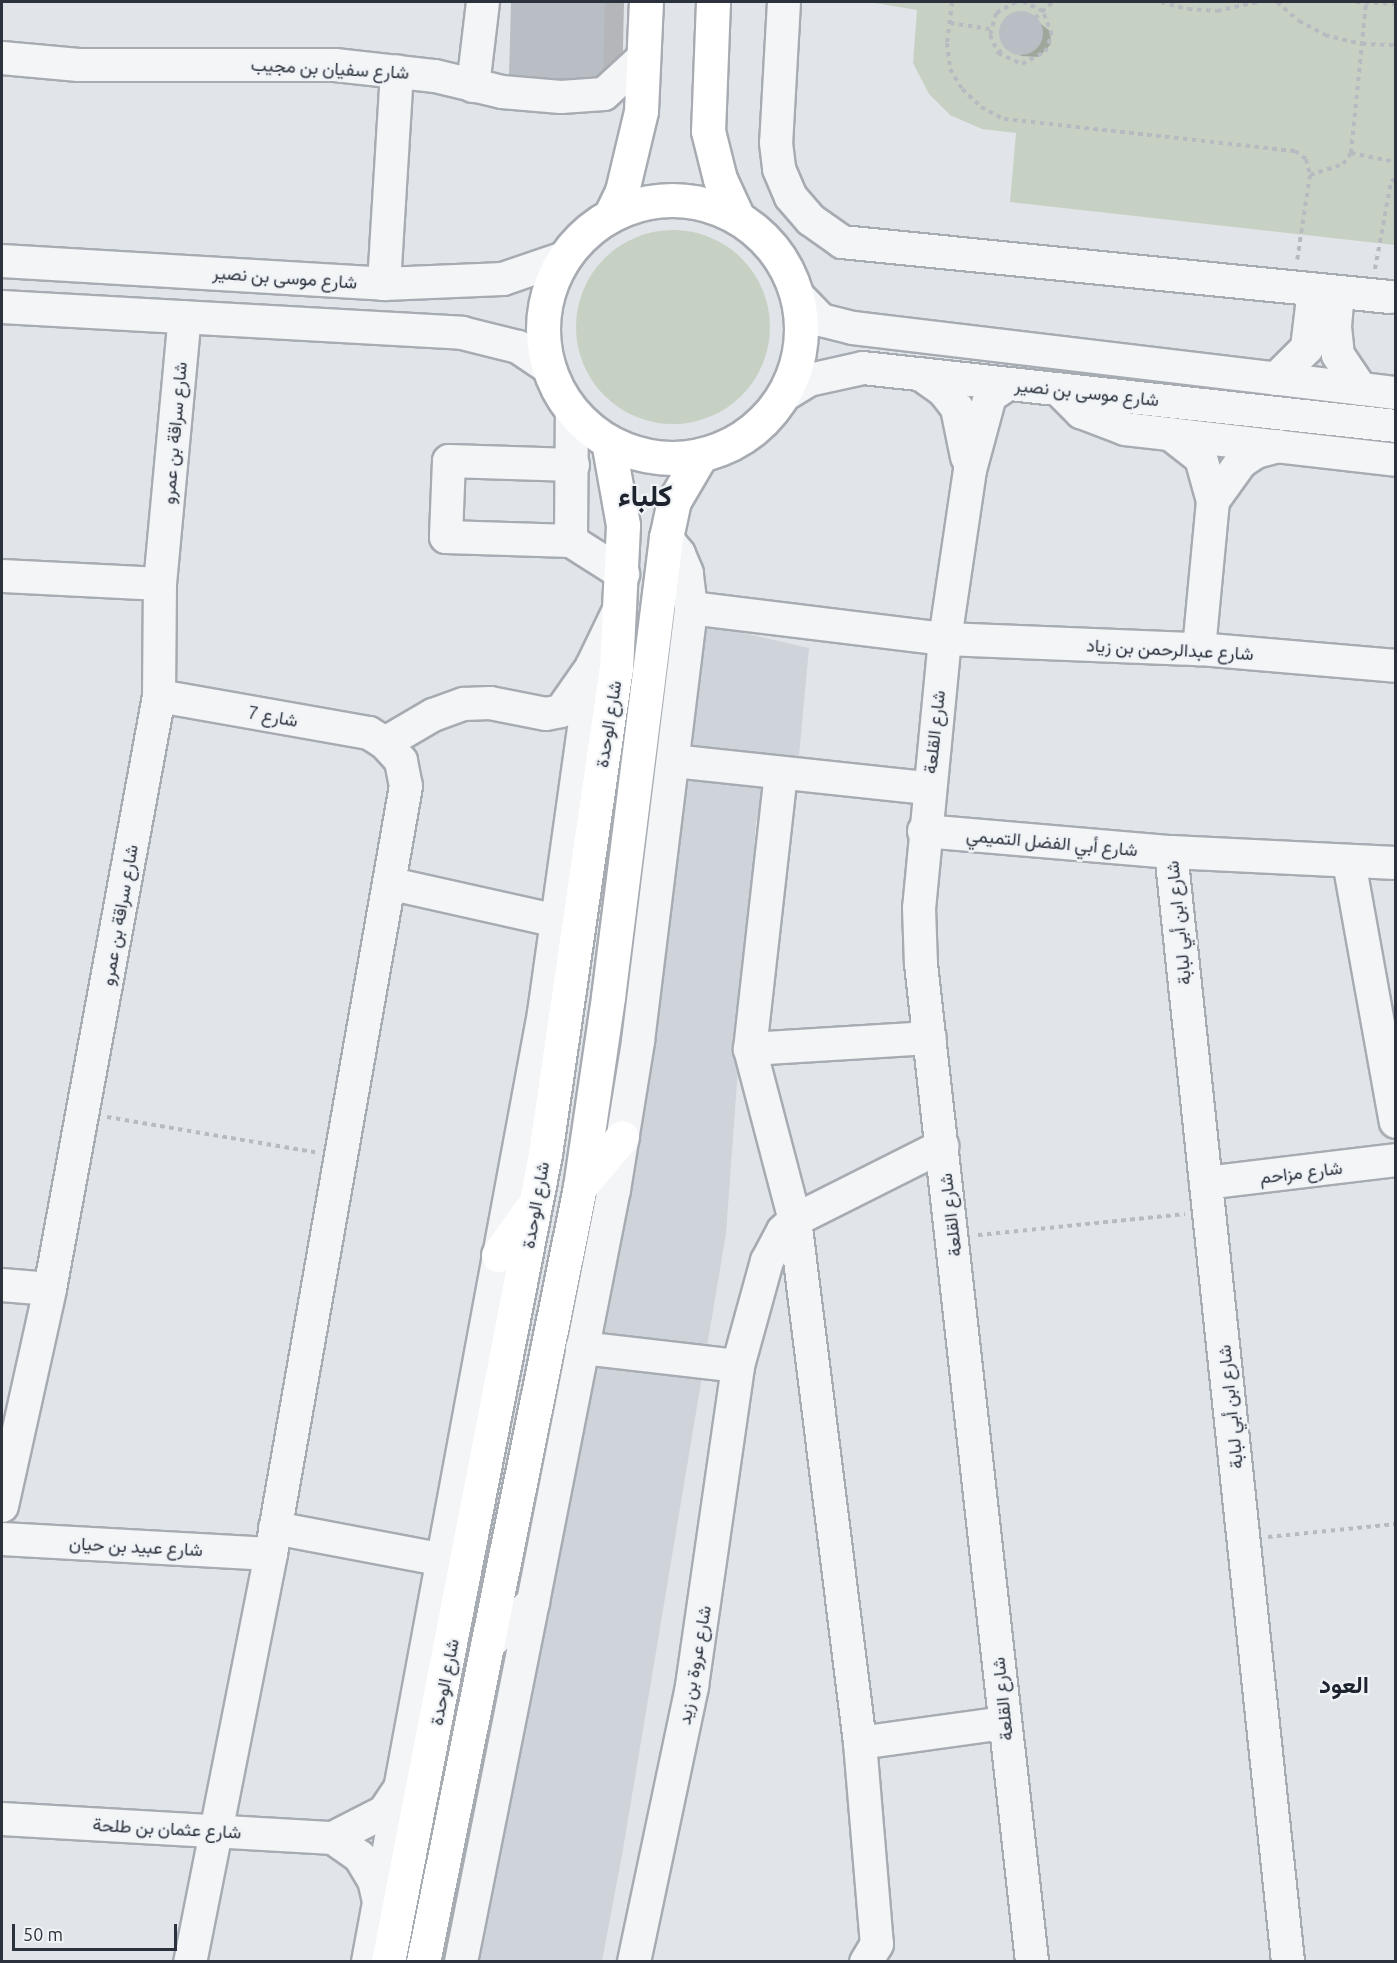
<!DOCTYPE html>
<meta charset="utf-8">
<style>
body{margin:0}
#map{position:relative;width:1397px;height:1963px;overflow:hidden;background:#e1e4e8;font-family:Ubuntu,Vazirmatn,sans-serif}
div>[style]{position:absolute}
.built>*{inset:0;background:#cfd3da}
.green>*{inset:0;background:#c7d1c3}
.round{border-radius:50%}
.shadow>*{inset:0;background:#0003}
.building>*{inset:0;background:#b9bdc4}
.path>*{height:4px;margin-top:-2px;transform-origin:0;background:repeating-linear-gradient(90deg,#b7bac0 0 4.5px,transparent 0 9px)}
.roads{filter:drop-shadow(2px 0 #a7abb2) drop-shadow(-2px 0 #a7abb2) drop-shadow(0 2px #a7abb2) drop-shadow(0 -2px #a7abb2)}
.minor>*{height:32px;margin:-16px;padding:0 16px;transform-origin:16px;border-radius:16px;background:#f3f5f7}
.major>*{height:33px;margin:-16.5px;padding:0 16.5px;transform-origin:16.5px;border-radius:16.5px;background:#fff}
.major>.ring{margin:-16.5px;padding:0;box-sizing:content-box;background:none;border:33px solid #fff;border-radius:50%}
span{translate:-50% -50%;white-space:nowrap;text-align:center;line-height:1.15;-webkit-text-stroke:4.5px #f0f3f6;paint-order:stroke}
.street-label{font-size:18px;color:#2b323e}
.district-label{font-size:24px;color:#1d242f;font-weight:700}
.town-label{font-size:30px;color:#1d242f;font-weight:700}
.frame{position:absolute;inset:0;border:3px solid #2b323e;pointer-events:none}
.scale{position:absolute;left:12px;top:1924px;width:165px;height:27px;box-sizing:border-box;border:3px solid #2b323e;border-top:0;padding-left:8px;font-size:18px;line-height:21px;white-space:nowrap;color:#2b323e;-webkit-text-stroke:4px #f0f3f6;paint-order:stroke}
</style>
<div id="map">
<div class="built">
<i style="clip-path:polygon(677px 618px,809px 648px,799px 755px,756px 821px,726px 1233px,622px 1855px,602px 1961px,448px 1962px,531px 1559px,625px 1047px)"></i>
</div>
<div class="green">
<i style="clip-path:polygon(869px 2px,1395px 2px,1395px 245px,1010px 202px,1016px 133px,982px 129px,950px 115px,929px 94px,913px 63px,917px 10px)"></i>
<i class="round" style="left:576px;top:230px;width:194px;height:194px"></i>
</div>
<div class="shadow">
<i style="clip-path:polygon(512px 2px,624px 2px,622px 90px,529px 87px,510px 76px)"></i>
<i style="clip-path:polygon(1027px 13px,1050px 31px,1051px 44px,1039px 57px,1021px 56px,1002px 40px,1003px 23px,1013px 14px)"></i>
</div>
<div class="building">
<i style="clip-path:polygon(511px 2px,605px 2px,603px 80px,509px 77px)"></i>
<i class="round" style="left:999px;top:11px;width:44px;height:44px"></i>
</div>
<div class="path">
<i style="left:952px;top:2px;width:41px;rotate:97deg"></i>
<i style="left:947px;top:43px;width:26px;rotate:83deg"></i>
<i style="left:950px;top:69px;width:23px;rotate:59deg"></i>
<i style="left:962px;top:89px;width:26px;rotate:43deg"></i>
<i style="left:981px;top:107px;width:26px;rotate:28deg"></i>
<i style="left:1004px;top:119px;width:293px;rotate:6.3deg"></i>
<i style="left:1295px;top:151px;width:14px;rotate:36deg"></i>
<i style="left:1306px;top:159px;width:16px;rotate:76deg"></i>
<i style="left:1310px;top:175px;width:87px;rotate:98.6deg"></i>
<i style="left:1016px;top:2px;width:23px;rotate:151deg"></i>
<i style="left:996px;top:13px;width:23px;rotate:105deg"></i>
<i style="left:990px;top:35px;width:20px;rotate:66deg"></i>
<i style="left:998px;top:53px;width:26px;rotate:25deg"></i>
<i style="left:1022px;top:64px;width:26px;rotate:-28deg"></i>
<i style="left:1045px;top:52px;width:18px;rotate:-68deg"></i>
<i style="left:1052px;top:35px;width:26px;rotate:-111deg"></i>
<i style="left:1043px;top:11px;width:21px;rotate:-155deg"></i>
<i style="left:1161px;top:2px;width:28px;rotate:15deg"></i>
<i style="left:1188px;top:9px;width:29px;rotate:4deg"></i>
<i style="left:1217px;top:11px;width:41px;rotate:-12.7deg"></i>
<i style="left:1277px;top:2px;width:29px;rotate:41deg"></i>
<i style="left:1299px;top:21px;width:30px;rotate:28deg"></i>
<i style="left:1325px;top:35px;width:38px;rotate:14deg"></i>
<i style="left:1362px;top:44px;width:34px;rotate:2deg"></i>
<i style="left:1356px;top:2px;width:40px;rotate:2.9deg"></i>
<i style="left:1035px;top:18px;width:24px;rotate:-42deg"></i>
<i style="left:950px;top:23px;width:40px;rotate:8.5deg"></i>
<i style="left:998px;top:53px;width:8px;rotate:-40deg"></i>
<i style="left:1351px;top:153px;width:152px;rotate:-84.3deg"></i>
<i style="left:1310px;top:175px;width:35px;rotate:-18deg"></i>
<i style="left:1343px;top:164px;width:14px;rotate:-54deg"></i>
<i style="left:1351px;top:153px;width:46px;rotate:11.3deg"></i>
<i style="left:1375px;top:269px;width:88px;rotate:-79.6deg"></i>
<i style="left:1391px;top:182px;width:7px;rotate:-45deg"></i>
<i style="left:107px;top:1117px;width:211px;rotate:9.6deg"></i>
<i style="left:978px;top:1235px;width:208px;rotate:-5.8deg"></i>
<i style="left:1268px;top:1537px;width:129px;rotate:-5.8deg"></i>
</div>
<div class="roads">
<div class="minor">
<i style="left:784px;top:2px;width:141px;rotate:93.2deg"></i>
<i style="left:776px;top:143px;width:26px;rotate:83deg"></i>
<i style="left:779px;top:169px;width:30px;rotate:67deg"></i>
<i style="left:791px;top:197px;width:30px;rotate:49deg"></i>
<i style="left:811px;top:220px;width:38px;rotate:35deg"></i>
<i style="left:842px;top:242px;width:551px;rotate:5.73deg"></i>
<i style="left:2px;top:58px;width:77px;rotate:5.2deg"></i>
<i style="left:79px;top:65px;width:256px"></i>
<i style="left:335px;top:65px;width:101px;rotate:6.3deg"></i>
<i style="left:435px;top:76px;width:69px;rotate:13.4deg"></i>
<i style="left:502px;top:92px;width:59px;rotate:4.8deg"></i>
<i style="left:561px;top:97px;width:43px;rotate:-4deg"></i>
<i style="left:604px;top:94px;width:52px;rotate:-42.6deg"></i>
<i style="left:473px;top:86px;width:85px;rotate:-83.2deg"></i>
<i style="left:2px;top:261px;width:383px;rotate:3.4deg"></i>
<i style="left:384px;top:284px;width:119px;rotate:-2.4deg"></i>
<i style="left:503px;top:279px;width:65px;rotate:-19deg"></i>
<i style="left:384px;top:284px;width:213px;rotate:-86.5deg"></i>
<i style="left:1338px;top:292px;width:35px;rotate:95deg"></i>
<i style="left:1335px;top:327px;width:28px;rotate:84deg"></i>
<i style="left:1338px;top:355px;width:41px;rotate:55.9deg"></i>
<i style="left:797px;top:295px;width:35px;rotate:46deg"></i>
<i style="left:821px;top:320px;width:33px;rotate:14deg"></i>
<i style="left:853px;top:328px;width:547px;rotate:6.83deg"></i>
<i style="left:2px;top:307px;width:461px;rotate:3.2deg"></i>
<i style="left:462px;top:333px;width:58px;rotate:14deg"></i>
<i style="left:518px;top:347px;width:36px;rotate:34deg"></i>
<i style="left:920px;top:374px;width:28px;rotate:35deg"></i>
<i style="left:943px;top:390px;width:23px;rotate:52deg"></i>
<i style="left:957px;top:408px;width:50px;rotate:78.5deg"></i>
<i style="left:1276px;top:379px;width:44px;rotate:-45deg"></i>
<i style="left:1307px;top:348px;width:58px;rotate:-83.1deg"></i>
<i style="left:1008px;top:384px;width:22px;rotate:146deg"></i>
<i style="left:990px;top:396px;width:77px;rotate:105.1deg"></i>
<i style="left:970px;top:470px;width:171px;rotate:98.4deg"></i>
<i style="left:945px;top:639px;width:270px;rotate:95.5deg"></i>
<i style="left:919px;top:908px;width:56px;rotate:88deg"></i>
<i style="left:921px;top:964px;width:1004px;rotate:83.65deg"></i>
<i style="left:1058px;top:389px;width:33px;rotate:45deg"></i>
<i style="left:1081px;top:412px;width:47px;rotate:21.1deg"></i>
<i style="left:1125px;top:429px;width:273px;rotate:6.5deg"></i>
<i style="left:783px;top:396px;width:31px;rotate:-32deg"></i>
<i style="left:809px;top:380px;width:55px;rotate:-12.5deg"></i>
<i style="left:863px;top:368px;width:536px;rotate:6.21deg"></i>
<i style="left:1170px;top:434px;width:39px;rotate:38deg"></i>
<i style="left:1201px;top:458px;width:45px;rotate:74.4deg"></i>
<i style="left:1213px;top:501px;width:149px;rotate:95.4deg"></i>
<i style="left:573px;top:465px;width:124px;rotate:-178.2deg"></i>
<i style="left:449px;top:461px;width:76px;rotate:92.3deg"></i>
<i style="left:446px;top:537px;width:125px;rotate:1.8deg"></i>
<i style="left:571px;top:541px;width:62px;rotate:32.4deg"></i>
<i style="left:1213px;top:501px;width:48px;rotate:-54.3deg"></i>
<i style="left:1241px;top:462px;width:18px;rotate:-34deg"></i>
<i style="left:1256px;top:452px;width:23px;rotate:-15deg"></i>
<i style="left:571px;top:541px;width:130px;rotate:-89.6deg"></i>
<i style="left:2px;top:576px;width:158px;rotate:2.9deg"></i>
<i style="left:691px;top:608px;width:256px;rotate:7deg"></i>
<i style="left:945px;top:639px;width:254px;rotate:2.3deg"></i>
<i style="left:1199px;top:649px;width:198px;rotate:4.9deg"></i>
<i style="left:159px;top:696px;width:213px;rotate:10deg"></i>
<i style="left:369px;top:733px;width:19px;rotate:32deg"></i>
<i style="left:385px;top:743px;width:24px;rotate:48deg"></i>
<i style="left:401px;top:761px;width:25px;rotate:79deg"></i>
<i style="left:406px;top:786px;width:780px;rotate:99.97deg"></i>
<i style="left:271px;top:1554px;width:416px;rotate:101.2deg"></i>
<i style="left:385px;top:743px;width:56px;rotate:-30.3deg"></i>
<i style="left:433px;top:715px;width:33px;rotate:-20deg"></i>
<i style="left:464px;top:704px;width:26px;rotate:-2deg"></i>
<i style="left:490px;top:703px;width:57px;rotate:11.1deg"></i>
<i style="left:546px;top:714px;width:15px;rotate:-11deg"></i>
<i style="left:561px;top:711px;width:49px;rotate:-55deg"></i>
<i style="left:674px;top:761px;width:255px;rotate:6.1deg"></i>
<i style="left:781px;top:773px;width:278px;rotate:96.4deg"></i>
<i style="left:750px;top:1049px;width:180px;rotate:-3.5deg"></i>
<i style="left:924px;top:831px;width:248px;rotate:4.9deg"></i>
<i style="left:1171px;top:852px;width:225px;rotate:2.8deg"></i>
<i style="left:1171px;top:852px;width:1116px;rotate:83.98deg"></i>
<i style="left:1349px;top:862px;width:264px;rotate:79.8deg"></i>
<i style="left:392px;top:884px;width:169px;rotate:12.6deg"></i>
<i style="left:750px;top:1049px;width:177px;rotate:75.3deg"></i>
<i style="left:795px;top:1220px;width:527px;rotate:82.92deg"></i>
<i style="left:860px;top:1743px;width:202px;rotate:85.2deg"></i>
<i style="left:877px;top:1944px;width:21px;rotate:121deg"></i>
<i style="left:1206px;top:1183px;width:191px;rotate:-6.9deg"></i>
<i style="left:2px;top:1285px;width:48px;rotate:4.8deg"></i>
<i style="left:582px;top:1348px;width:157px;rotate:6.6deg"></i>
<i style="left:2px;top:1506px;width:222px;rotate:-77.5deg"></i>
<i style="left:50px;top:1289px;width:603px;rotate:-79.58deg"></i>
<i style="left:159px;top:696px;width:112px;rotate:-89.5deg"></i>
<i style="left:160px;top:584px;width:268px;rotate:-84.7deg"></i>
<i style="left:275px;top:1528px;width:172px;rotate:10.7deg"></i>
<i style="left:2px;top:1539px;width:269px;rotate:3.2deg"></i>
<i style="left:487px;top:1646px;width:64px;rotate:-43.7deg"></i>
<i style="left:533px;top:1602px;width:420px;rotate:-78.9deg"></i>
<i style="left:614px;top:1190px;width:151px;rotate:-80.8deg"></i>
<i style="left:638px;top:1041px;width:436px;rotate:-83deg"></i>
<i style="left:691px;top:608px;width:35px;rotate:-97deg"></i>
<i style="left:687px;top:573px;width:21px;rotate:-113deg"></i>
<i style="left:679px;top:554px;width:21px;rotate:-129deg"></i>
<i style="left:860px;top:1743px;width:146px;rotate:-7.9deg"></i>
<i style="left:2px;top:1819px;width:332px;rotate:3.3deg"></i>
<i style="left:333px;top:1838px;width:57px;rotate:-27deg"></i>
<i style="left:384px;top:1812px;width:25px;rotate:-56deg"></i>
<i style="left:333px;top:1838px;width:33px;rotate:35deg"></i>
<i style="left:360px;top:1857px;width:27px;rotate:59deg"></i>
<i style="left:374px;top:1880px;width:23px;rotate:77deg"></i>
<i style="left:368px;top:1962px;width:965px;rotate:-79.49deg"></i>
<i style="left:544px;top:1013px;width:352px;rotate:-82deg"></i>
<i style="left:593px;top:664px;width:60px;rotate:-64.3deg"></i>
<i style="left:461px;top:1962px;width:367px;rotate:-78.7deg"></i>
<i style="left:634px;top:1962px;width:282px;rotate:-78.1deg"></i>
<i style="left:692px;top:1686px;width:323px;rotate:-81.8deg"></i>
<i style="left:738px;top:1366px;width:109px;rotate:-74.6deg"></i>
<i style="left:767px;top:1261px;width:34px;rotate:-62deg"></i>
<i style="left:783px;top:1231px;width:16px;rotate:-43deg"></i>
<i style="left:795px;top:1220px;width:165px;rotate:-26.7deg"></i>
</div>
<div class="major">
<i style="left:713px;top:2px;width:129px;rotate:92.2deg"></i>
<i style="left:708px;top:131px;width:49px;rotate:76deg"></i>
<i style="left:720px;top:179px;width:43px;rotate:65.2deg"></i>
<i class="ring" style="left:543px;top:200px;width:225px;height:225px"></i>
<i style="left:610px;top:216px;width:28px;rotate:-64deg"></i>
<i style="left:622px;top:191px;width:82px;rotate:-76.6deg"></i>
<i style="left:641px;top:111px;width:109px;rotate:-87.4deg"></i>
<i style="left:580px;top:1187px;width:65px;rotate:-50deg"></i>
<i style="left:498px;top:1255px;width:54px;rotate:-54.8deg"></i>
<i style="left:388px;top:1962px;width:823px;rotate:-79deg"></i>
<i style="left:545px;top:1154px;width:490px;rotate:-81.7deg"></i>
<i style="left:616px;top:669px;width:144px;rotate:-87.2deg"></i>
<i style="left:623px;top:525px;width:85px;rotate:-100.1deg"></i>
<i style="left:423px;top:1962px;width:791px;rotate:-78.55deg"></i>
<i style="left:580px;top:1187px;width:192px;rotate:-81.6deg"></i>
<i style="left:608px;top:997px;width:463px;rotate:-82.8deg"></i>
<i style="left:666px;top:538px;width:38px;rotate:-78deg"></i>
<i style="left:674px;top:501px;width:53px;rotate:-59.6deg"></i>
</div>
</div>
<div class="street-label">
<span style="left:330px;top:68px;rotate:3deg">شارع سفيان بن مجيب</span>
<span style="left:285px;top:277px;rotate:4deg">شارع موسى بن نصير</span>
<span style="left:1087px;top:392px;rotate:6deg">شارع موسى بن نصير</span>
<span style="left:174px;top:433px;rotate:-85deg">شارع سراقة بن عمرو</span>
<span style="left:1170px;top:649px;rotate:3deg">شارع عبدالرحمن بن زياد</span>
<span style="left:273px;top:716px;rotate:10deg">شارع 7</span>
<span style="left:608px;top:724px;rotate:-81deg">شارع الوحدة</span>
<span style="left:934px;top:732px;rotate:-84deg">شارع القلعة</span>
<span style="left:1052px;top:842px;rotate:5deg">شارع أبي الفضل التميمي</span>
<span style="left:119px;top:915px;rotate:-80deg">شارع سراقة بن عمرو</span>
<span style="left:1178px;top:923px;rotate:-96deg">شارع ابن أبي لبابة</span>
<span style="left:1301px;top:1172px;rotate:-7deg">شارع مزاحم</span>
<span style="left:535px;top:1205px;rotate:-80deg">شارع الوحدة</span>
<span style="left:950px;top:1215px;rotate:-97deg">شارع القلعة</span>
<span style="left:1230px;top:1407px;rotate:-96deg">شارع ابن أبي لبابة</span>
<span style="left:136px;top:1546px;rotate:3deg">شارع عبيد بن حيان</span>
<span style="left:694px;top:1665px;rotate:-80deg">شارع عروة بن زيد</span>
<span style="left:444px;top:1682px;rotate:-79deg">شارع الوحدة</span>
<span style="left:1002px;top:1699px;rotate:-96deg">شارع القلعة</span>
<span style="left:167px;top:1828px;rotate:3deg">شارع عثمان بن طلحة</span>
</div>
<div class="district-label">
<span style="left:1344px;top:1685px">العود</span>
</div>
<div class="town-label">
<span style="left:645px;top:495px">كلباء</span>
</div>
<div class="frame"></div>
<div class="scale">50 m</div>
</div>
